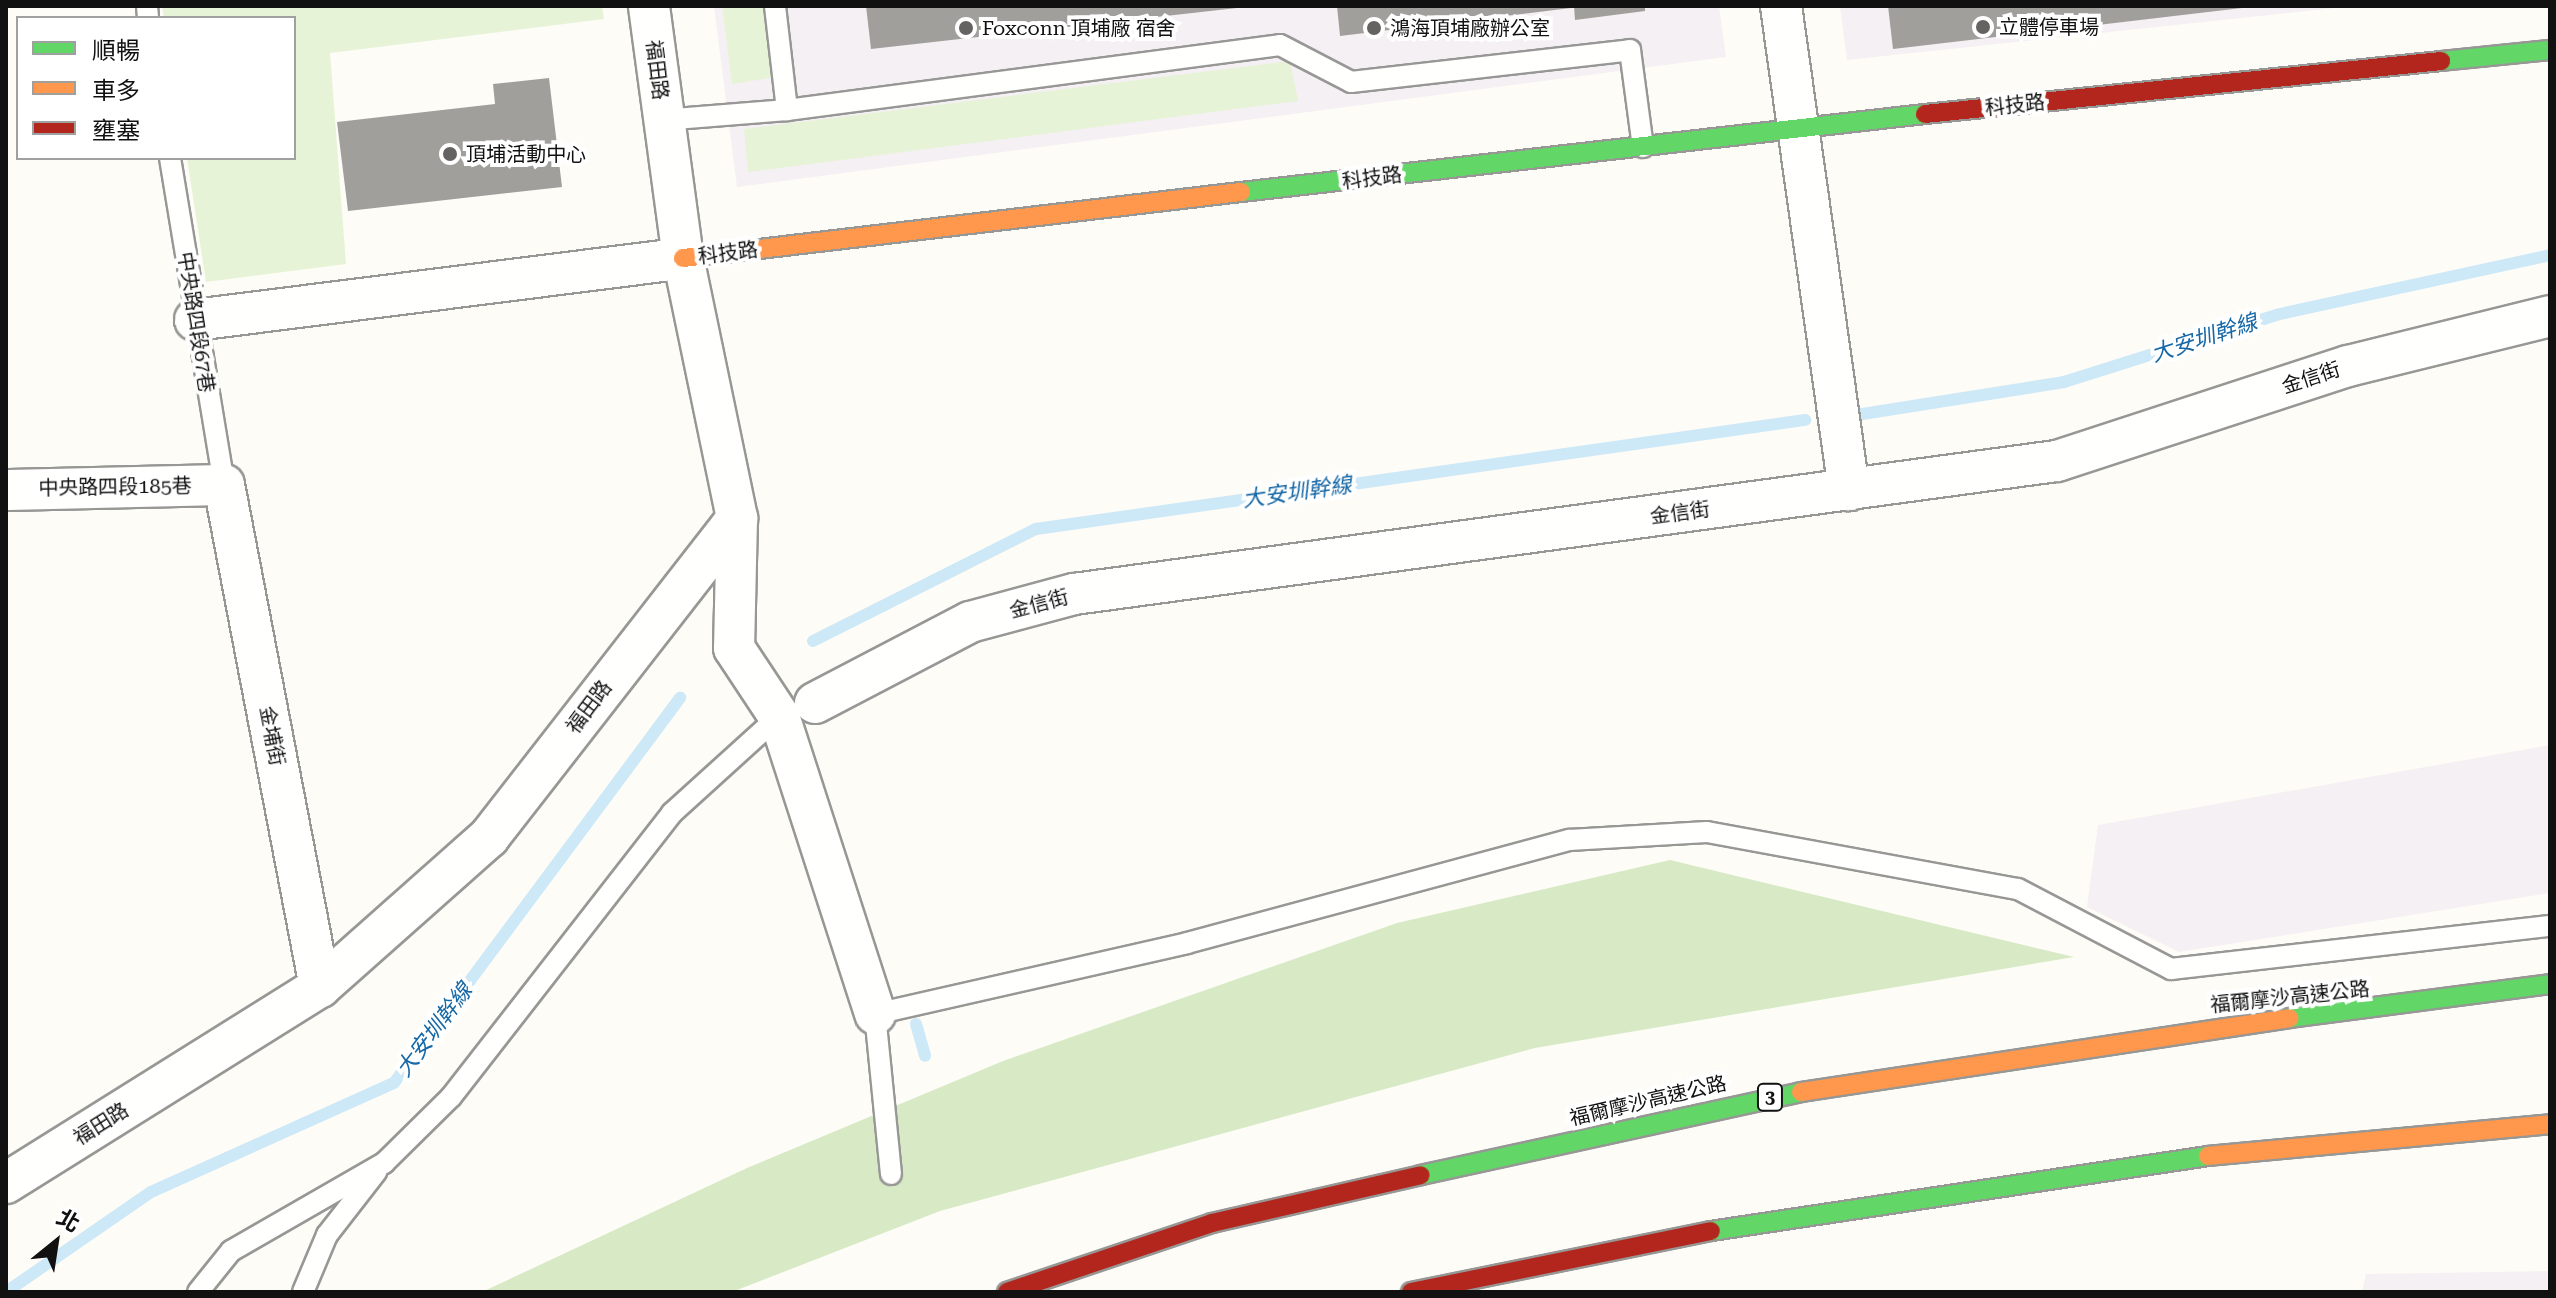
<!DOCTYPE html>
<meta charset="utf-8">
<style>
body{margin:0}
#map{position:relative;width:2556px;height:1298px;overflow:hidden;background:#fdfcf7;font-family:"Roboto Serif","Noto Sans TC",serif}
div>[style]{position:absolute}
.industrial>*{inset:0;background:#f5f0f3}
.green>*{inset:0;background:#e7f3d7}
.forest>*{inset:0;background:#d8eac5}
.stream>*{height:12px;margin:-6px;padding:0 6px;transform-origin:6px;border-radius:6px;background:#cde8f7}
.building>*{inset:0;background:#a19f9c}
.roads{filter:drop-shadow(2px 0 #979795) drop-shadow(-2px 0 #979795) drop-shadow(0 2px #979795) drop-shadow(0 -2px #979795)}
.lane>*{height:20px;margin:-10px;padding:0 10px;transform-origin:10px;border-radius:10px;background:#fffffe}
.street>*{height:40px;margin:-20px;padding:0 20px;transform-origin:20px;border-radius:20px;background:#fffffe}
.fast>*{height:18px;margin:-9px;padding:0 9px;transform-origin:9px;border-radius:9px;background:#63d668}
.slow>*{height:18px;margin:-9px;padding:0 9px;transform-origin:9px;border-radius:9px;background:#ff974d}
.jam>*{height:18px;margin:-9px;padding:0 9px;transform-origin:9px;border-radius:9px;background:#b3261e}
.dots>*{width:22px;height:22px;translate:-50% -50%;box-sizing:border-box;border:4px solid #fff;border-radius:50%}
span{translate:-50% -50%;white-space:nowrap;text-align:center;line-height:1.15;-webkit-text-stroke:8px #fff;paint-order:stroke}
.shield-label span{padding:2px 6px;background:#fff;border:2px solid;border-radius:6px;-webkit-text-stroke-width:0}
.shield-label{font-size:18px;color:#111;font-weight:700}
.poi-label{font-size:20px;color:#111}
.left{translate:0 -50%;text-align:left}
.street-label{font-size:20px;color:#111}
.water-label{font-size:22px;color:#1768a6;font-style:italic}
.frame{position:absolute;inset:0;border:8px solid #111;pointer-events:none}
.legend{position:absolute;left:16px;top:16px;width:280px;height:144px;box-sizing:border-box;background:#fff;border:2px solid #a0a0a0;margin:0;padding:10px 14px;list-style:none;font-size:24px;color:#111}
.legend li{display:flex;align-items:center;gap:16px;height:40px}
.legend b{width:40px;border:2px solid #a0a0a0}
.north{position:absolute;left:16px;top:1202px;width:80px;height:80px;-webkit-text-stroke:6px #fff;paint-order:stroke;rotate:30deg;font-size:22px;font-weight:700;line-height:32px;text-align:center;color:#111}
.north::after{content:'';display:block;margin:auto;width:28px;height:36px;background:#111;clip-path:polygon(50% 0,100% 100%,50% 72%,0 100%)}
</style>
<div id="map">
<div class="industrial">
<i style="clip-path:polygon(714px 6px,1719px 6px,1726px 57px,737px 187px)"></i>
<i style="clip-path:polygon(1840px 6px,2353px 6px,1847px 60px)"></i>
<i style="clip-path:polygon(2550px 745px,2550px 893px,2179px 952px,2087px 907px,2098px 825px)"></i>
<i style="clip-path:polygon(2550px 1271px,2550px 1292px,2362px 1292px,2366px 1274px)"></i>
</div>
<div class="green">
<i style="clip-path:polygon(162px 6px,602px 6px,604px 19px,330px 53px,346px 264px,206px 282px,187px 158px,294px 158px,294px 18px,164px 18px)"></i>
<i style="clip-path:polygon(722px 6px,767px 6px,776px 77px,732px 84px)"></i>
<i style="clip-path:polygon(1290px 61px,1298px 101px,748px 172px,744px 129px)"></i>
</div>
<div class="forest">
<i style="clip-path:polygon(1670px 860px,2074px 957px,1535px 1048px,940px 1211px,732px 1292px,482px 1292px,747px 1168px,1003px 1061px,1397px 923px)"></i>
</div>
<div class="stream">
<i style="left:1856px;top:415px;width:211px;rotate:-9deg"></i>
<i style="left:2064px;top:382px;width:226px;rotate:-17.5deg"></i>
<i style="left:2280px;top:314px;width:276px;rotate:-12.3deg"></i>
<i style="left:813px;top:641px;width:250px;rotate:-26.7deg"></i>
<i style="left:1036px;top:529px;width:777px;rotate:-8.07deg"></i>
<i style="left:916px;top:1024px;width:33px;rotate:74deg"></i>
<i style="left:6px;top:1292px;width:176px;rotate:-34.6deg"></i>
<i style="left:151px;top:1192px;width:266px;rotate:-24.2deg"></i>
<i style="left:394px;top:1083px;width:480px;rotate:-53.4deg"></i>
</div>
<div class="building">
<i style="clip-path:polygon(866px 6px,1237px 6px,1237px 8px,871px 49px)"></i>
<i style="clip-path:polygon(1337px 6px,1571px 6px,1571px 8px,1340px 36px)"></i>
<i style="clip-path:polygon(1574px 6px,1645px 6px,1645px 11px,1575px 20px)"></i>
<i style="clip-path:polygon(1888px 6px,2242px 6px,2242px 8px,1893px 49px)"></i>
<i style="clip-path:polygon(549px 78px,562px 187px,348px 211px,337px 122px,495px 104px,493px 84px)"></i>
</div>
<div class="roads">
<div class="lane">
<i style="left:147px;top:6px;width:12px;rotate:85deg"></i>
<i style="left:775px;top:6px;width:105px;rotate:83.4deg"></i>
<i style="left:787px;top:110px;width:497px;rotate:-7.5deg"></i>
<i style="left:1280px;top:45px;width:80px;rotate:27.5deg"></i>
<i style="left:1351px;top:82px;width:281px;rotate:-6.5deg"></i>
<i style="left:1630px;top:50px;width:98px;rotate:82.4deg"></i>
<i style="left:663px;top:120px;width:124px;rotate:-4.6deg"></i>
<i style="left:170px;top:158px;width:331px;rotate:80.6deg"></i>
<i style="left:891px;top:1174px;width:161px;rotate:-95.7deg"></i>
<i style="left:875px;top:1014px;width:320px;rotate:-12.8deg"></i>
<i style="left:1187px;top:943px;width:396px;rotate:-15.1deg"></i>
<i style="left:1569px;top:840px;width:138px;rotate:-3.3deg"></i>
<i style="left:1707px;top:832px;width:316px;rotate:10.4deg"></i>
<i style="left:2018px;top:889px;width:173px;rotate:27.6deg"></i>
<i style="left:2171px;top:969px;width:381px;rotate:-6.5deg"></i>
<i style="left:198px;top:1292px;width:53px;rotate:-51.2deg"></i>
<i style="left:231px;top:1251px;width:177px;rotate:-29.9deg"></i>
<i style="left:384px;top:1163px;width:94px;rotate:-44.6deg"></i>
<i style="left:451px;top:1097px;width:360px;rotate:-52.1deg"></i>
<i style="left:672px;top:813px;width:144px;rotate:-42.2deg"></i>
<i style="left:303px;top:1292px;width:62px;rotate:-67.2deg"></i>
<i style="left:327px;top:1235px;width:80px;rotate:-52.1deg"></i>
</div>
<div class="street">
<i style="left:1781px;top:6px;width:489px;rotate:82deg"></i>
<i style="left:195px;top:320px;width:492px;rotate:-7.2deg"></i>
<i style="left:6px;top:490px;width:218px;rotate:-1.3deg"></i>
<i style="left:224px;top:485px;width:511px;rotate:79.17deg"></i>
<i style="left:737px;top:518px;width:130px;rotate:91.3deg"></i>
<i style="left:734px;top:648px;width:82px;rotate:56.5deg"></i>
<i style="left:779px;top:716px;width:313px;rotate:72.1deg"></i>
<i style="left:815px;top:703px;width:175px;rotate:-27.6deg"></i>
<i style="left:970px;top:622px;width:108px;rotate:-15.1deg"></i>
<i style="left:1074px;top:594px;width:992px;rotate:-7.71deg"></i>
<i style="left:2057px;top:461px;width:306px;rotate:-18.1deg"></i>
<i style="left:2348px;top:366px;width:208px;rotate:-13.9deg"></i>
<i style="left:6px;top:1183px;width:370px;rotate:-32deg"></i>
<i style="left:320px;top:987px;width:226px;rotate:-41.6deg"></i>
<i style="left:489px;top:837px;width:404px;rotate:-52.1deg"></i>
<i style="left:737px;top:518px;width:266px;rotate:-101.7deg"></i>
<i style="left:683px;top:258px;width:254px;rotate:-97.7deg"></i>
</div>
<div class="fast">
<i style="left:2441px;top:61px;width:110px;rotate:-5.8deg"></i>
<i style="left:1241px;top:192px;width:688px;rotate:-6.51deg"></i>
<i style="left:2289px;top:1018px;width:263px;rotate:-7.4deg"></i>
<i style="left:1421px;top:1175px;width:389px;rotate:-12.3deg"></i>
<i style="left:1711px;top:1231px;width:503px;rotate:-8.58deg"></i>
</div>
<div class="slow">
<i style="left:683px;top:258px;width:562px;rotate:-6.75deg"></i>
<i style="left:1801px;top:1092px;width:494px;rotate:-8.6deg"></i>
<i style="left:2208px;top:1156px;width:343px;rotate:-5.3deg"></i>
</div>
<div class="jam">
<i style="left:1925px;top:114px;width:519px;rotate:-5.86deg"></i>
<i style="left:1007px;top:1292px;width:216px;rotate:-18.6deg"></i>
<i style="left:1212px;top:1223px;width:214px;rotate:-12.9deg"></i>
<i style="left:1411px;top:1292px;width:306px;rotate:-11.5deg"></i>
</div>
</div>
<div class="dots">
<i style="left:1983px;top:27px;background:#646362"></i>
<i style="left:966px;top:28px;background:#646362"></i>
<i style="left:1374px;top:28px;background:#646362"></i>
<i style="left:450px;top:154px;background:#646362"></i>
</div>
<div class="shield-label">
<span style="left:1770px;top:1097px">3</span>
</div>
<div class="poi-label">
<span class="left" style="left:1999px;top:27px">立體停車場</span>
<span class="left" style="left:982px;top:28px">Foxconn 頂埔廠 宿舍</span>
<span class="left" style="left:1390px;top:28px">鴻海頂埔廠辦公室</span>
<span class="left" style="left:466px;top:154px">頂埔活動中心</span>
</div>
<div class="street-label">
<span style="left:657px;top:70px;rotate:83deg">福田路</span>
<span style="left:2015px;top:105px;rotate:-6deg">科技路</span>
<span style="left:1372px;top:178px;rotate:-7deg">科技路</span>
<span style="left:728px;top:253px;rotate:-7deg">科技路</span>
<span style="left:196px;top:322px;rotate:81deg">中央路四段67巷</span>
<span style="left:2311px;top:378px;rotate:-18deg">金信街</span>
<span style="left:115px;top:487px;rotate:-1deg">中央路四段185巷</span>
<span style="left:1680px;top:513px;rotate:-8deg">金信街</span>
<span style="left:1039px;top:604px;rotate:-15deg">金信街</span>
<span style="left:589px;top:707px;rotate:-53deg">福田路</span>
<span style="left:272px;top:736px;rotate:79deg">金埔街</span>
<span style="left:2290px;top:997px;rotate:-6deg">福爾摩沙高速公路</span>
<span style="left:1648px;top:1101px;rotate:-13deg">福爾摩沙高速公路</span>
<span style="left:101px;top:1124px;rotate:-32deg">福田路</span>
</div>
<div class="water-label">
<span style="left:2204px;top:338px;rotate:-18deg">大安圳幹線</span>
<span style="left:1297px;top:492px;rotate:-8deg">大安圳幹線</span>
<span style="left:434px;top:1030px;rotate:-53deg">大安圳幹線</span>
</div>
<div class="frame"></div>
<ul class="legend">
<li><b style="height:10px;background:#63d668"></b>順暢</li>
<li><b style="height:10px;background:#ff974d"></b>車多</li>
<li><b style="height:10px;background:#b3261e"></b>壅塞</li>
</ul>
<div class="north">北</div>
</div>
